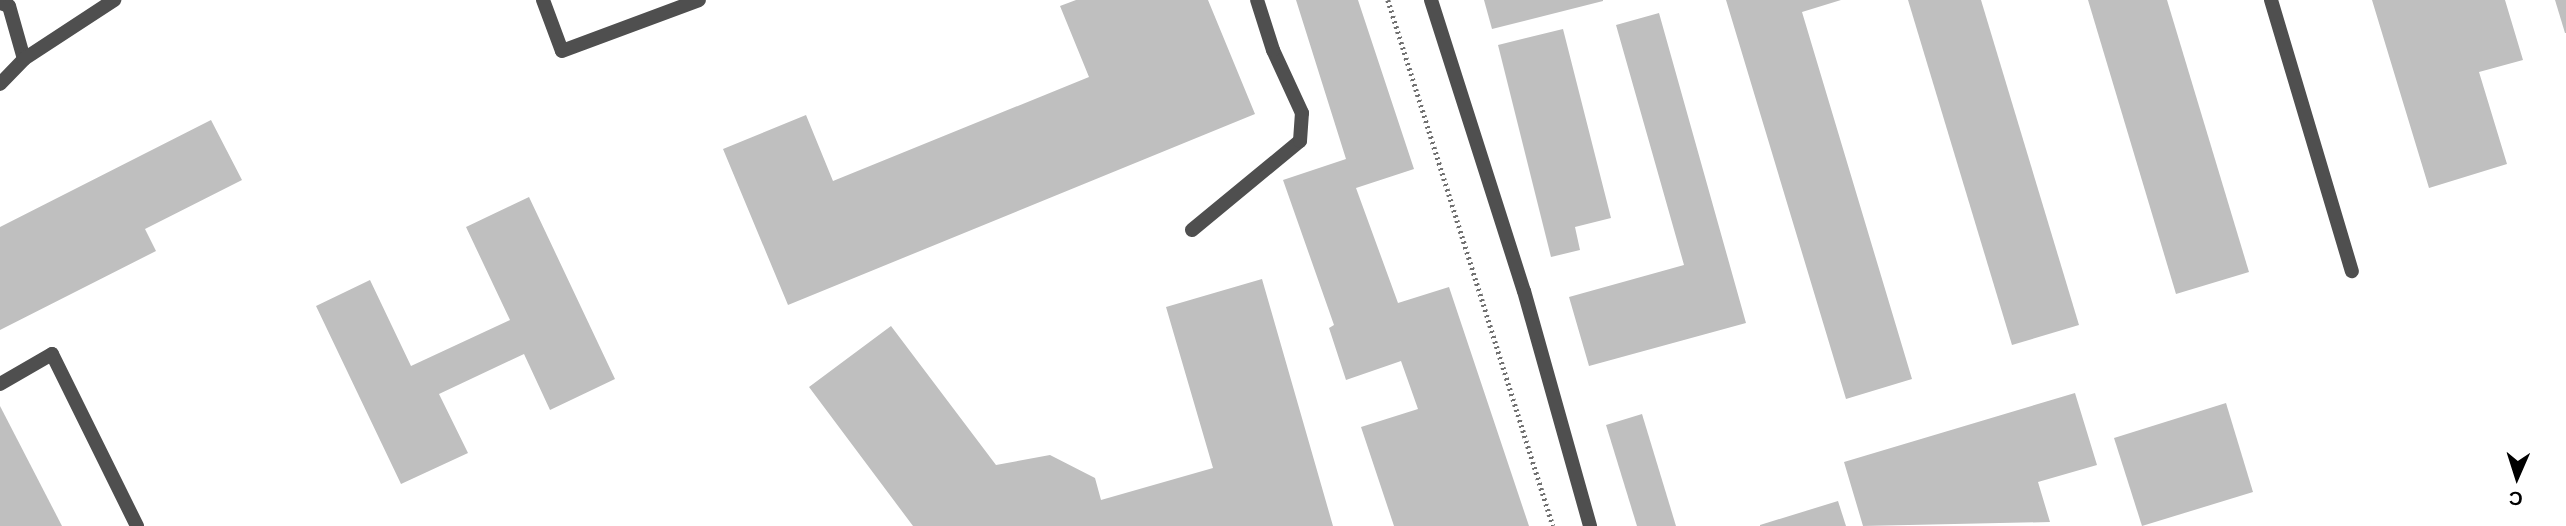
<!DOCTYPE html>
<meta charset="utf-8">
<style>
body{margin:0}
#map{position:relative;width:2566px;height:526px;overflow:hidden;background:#fff;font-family:Helvetica,sans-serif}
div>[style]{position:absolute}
.building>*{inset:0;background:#bfbfbf}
.path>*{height:4.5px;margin-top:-2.25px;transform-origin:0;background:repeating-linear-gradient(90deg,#717171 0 2px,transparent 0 5.5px)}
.service>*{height:14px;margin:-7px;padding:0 7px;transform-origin:7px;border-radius:7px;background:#4f4f4f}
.minor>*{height:14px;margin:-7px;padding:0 7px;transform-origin:7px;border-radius:7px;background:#4f4f4f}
.tertiary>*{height:14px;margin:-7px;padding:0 7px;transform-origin:7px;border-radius:7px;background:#4f4f4f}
span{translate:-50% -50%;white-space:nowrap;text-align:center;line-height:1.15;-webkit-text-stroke:5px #fff;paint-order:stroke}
.north{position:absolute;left:2482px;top:442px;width:70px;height:70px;-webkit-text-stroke:5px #fff;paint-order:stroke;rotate:183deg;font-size:19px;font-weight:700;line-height:28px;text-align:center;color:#000}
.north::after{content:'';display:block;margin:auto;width:24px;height:32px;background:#000;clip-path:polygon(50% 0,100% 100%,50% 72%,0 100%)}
</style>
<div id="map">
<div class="building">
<i style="clip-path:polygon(1076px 0,1208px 0,1255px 114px,788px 305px,723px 149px,806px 115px,833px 181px,1089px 77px,1060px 6px)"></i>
<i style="clip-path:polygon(1296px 0,1358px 0,1414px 169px,1356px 188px,1398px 303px,1449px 287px,1529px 526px,1394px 526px,1361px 427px,1418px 409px,1401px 361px,1346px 380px,1329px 328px,1334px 325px,1283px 180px,1346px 159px)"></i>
<i style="clip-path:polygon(1484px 0,1603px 0,1603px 1px,1492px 29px)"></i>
<i style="clip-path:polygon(1726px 0,1841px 0,1802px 12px,1912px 379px,1846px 399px)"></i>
<i style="clip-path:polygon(1908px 0,1981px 0,2079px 325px,2012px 345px)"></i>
<i style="clip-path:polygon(2088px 0,2167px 0,2249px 272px,2176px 294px)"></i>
<i style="clip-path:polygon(2372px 0,2505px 0,2523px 60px,2479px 72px,2507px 164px,2429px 188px)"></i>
<i style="clip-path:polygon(2555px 0,2566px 0,2566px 33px,2565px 33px)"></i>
<i style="clip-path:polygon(1659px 13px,1746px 323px,1589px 366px,1569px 297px,1684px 265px,1616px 25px)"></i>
<i style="clip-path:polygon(1563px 29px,1611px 218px,1575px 227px,1580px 250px,1551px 257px,1498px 45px)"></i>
<i style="clip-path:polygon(211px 120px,242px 180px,145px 229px,156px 251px,0 330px,0 227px)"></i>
<i style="clip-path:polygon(529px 197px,615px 379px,550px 410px,524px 354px,439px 394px,468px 453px,401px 484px,316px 306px,370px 280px,411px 366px,510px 320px,466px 227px)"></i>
<i style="clip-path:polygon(1262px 279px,1333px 526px,913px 526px,809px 387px,891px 326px,996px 465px,1050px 455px,1095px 478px,1101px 500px,1213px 468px,1166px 307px)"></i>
<i style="clip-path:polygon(2075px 393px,2097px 465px,2038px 482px,2050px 522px,1863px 526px,1844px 462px)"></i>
<i style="clip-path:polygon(2226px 403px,2253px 492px,2142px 526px,2114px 438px)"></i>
<i style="clip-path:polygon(0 406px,62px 526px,0 526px)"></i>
<i style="clip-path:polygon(1642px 414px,1676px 526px,1637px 526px,1606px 425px)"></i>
<i style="clip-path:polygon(1838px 501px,1846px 526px,1760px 526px,1760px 525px)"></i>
</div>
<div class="path">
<i style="left:1388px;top:0;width:551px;rotate:72.58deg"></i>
</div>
<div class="service">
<i style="left:543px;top:0;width:54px;rotate:69.6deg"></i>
<i style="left:562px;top:51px;width:146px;rotate:-20.4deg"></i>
<i style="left:2271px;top:0;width:283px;rotate:73.4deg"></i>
<i style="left:0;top:3px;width:9px;rotate:18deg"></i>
<i style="left:9px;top:6px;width:55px;rotate:74.2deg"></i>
<i style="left:1192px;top:230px;width:140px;rotate:-39.5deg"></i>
<i style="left:1300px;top:141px;width:28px;rotate:-86deg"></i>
<i style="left:1302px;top:113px;width:69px;rotate:-114.7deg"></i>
<i style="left:1273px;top:50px;width:52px;rotate:-107.7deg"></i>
<i style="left:0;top:384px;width:60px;rotate:-30deg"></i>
<i style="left:52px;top:354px;width:192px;rotate:63.7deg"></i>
</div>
<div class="minor">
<i style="left:0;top:84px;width:35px;rotate:-46deg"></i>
<i style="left:24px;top:59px;width:108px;rotate:-33.2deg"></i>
</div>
<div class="tertiary">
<i style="left:1431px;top:0;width:305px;rotate:72.3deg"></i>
<i style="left:1524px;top:291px;width:244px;rotate:74.3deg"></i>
</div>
<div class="north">С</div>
</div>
